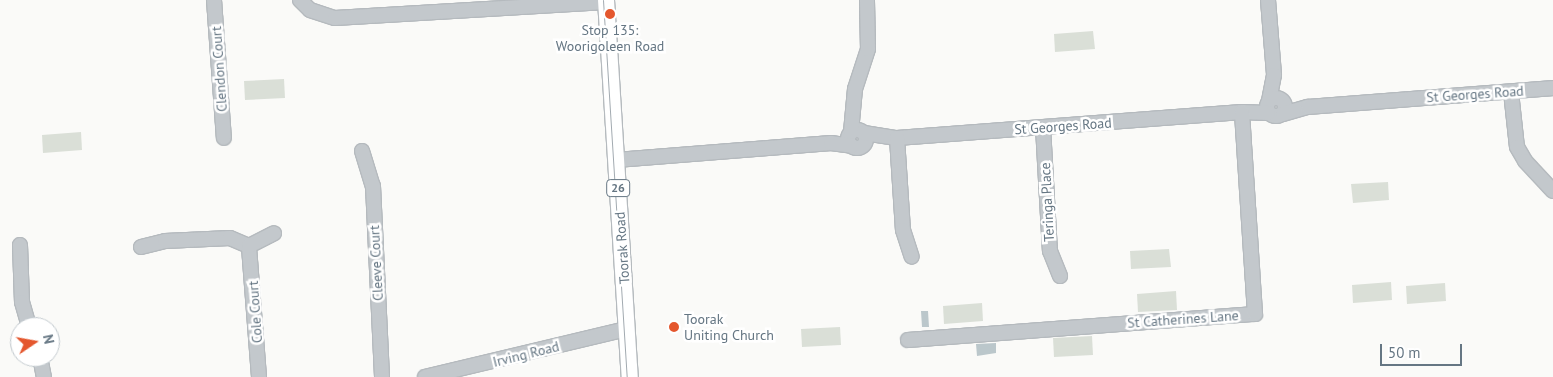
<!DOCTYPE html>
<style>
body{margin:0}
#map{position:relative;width:1553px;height:377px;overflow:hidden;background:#fafaf8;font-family:"PT Sans",sans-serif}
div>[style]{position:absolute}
.green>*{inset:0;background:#dadfd7}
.water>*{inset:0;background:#bbc7cb}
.roads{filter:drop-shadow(1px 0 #b5babe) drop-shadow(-1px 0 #b5babe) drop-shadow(0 1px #b5babe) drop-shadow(0 -1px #b5babe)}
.minor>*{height:14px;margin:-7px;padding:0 7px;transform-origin:7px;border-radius:7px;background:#c3c8cc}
.minor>.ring{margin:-7px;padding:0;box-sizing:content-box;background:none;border:14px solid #c3c8cc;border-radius:50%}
.major>*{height:16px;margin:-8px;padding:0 8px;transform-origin:8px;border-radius:8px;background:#fff}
.tram>*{height:1px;margin:-0.5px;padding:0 0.5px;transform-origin:0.5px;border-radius:0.5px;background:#a2aab0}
.dots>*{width:14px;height:14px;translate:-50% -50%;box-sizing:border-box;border:2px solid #fff;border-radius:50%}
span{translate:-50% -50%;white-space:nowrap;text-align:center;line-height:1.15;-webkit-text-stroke:5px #fff;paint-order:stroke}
.shield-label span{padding:1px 4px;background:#fff;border:1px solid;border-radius:4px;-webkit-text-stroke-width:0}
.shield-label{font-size:12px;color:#657683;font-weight:700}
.poi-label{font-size:14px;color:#657683}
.left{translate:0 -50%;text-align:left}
.street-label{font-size:14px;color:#657683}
.north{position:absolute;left:10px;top:317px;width:50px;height:50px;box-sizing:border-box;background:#fff;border:1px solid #c1c8cd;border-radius:50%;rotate:78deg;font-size:14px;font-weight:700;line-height:20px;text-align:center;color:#657683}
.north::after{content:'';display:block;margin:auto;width:18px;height:22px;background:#e4572e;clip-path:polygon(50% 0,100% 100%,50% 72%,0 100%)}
.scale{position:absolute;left:1380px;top:344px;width:82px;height:22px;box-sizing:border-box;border:2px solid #657683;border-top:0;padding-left:6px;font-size:15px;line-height:18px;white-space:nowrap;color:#657683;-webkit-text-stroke:4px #fff;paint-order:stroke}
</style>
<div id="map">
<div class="green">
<i style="clip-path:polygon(1093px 31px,1095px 49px,1055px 52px,1054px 34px)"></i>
<i style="clip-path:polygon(284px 79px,285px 98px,245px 100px,244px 81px)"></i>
<i style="clip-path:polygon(81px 132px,82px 150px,43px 153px,42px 135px)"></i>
<i style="clip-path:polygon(1388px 182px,1389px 200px,1353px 203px,1351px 184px)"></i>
<i style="clip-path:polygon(1169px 249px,1171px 267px,1131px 269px,1130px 251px)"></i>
<i style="clip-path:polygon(1391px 282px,1392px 300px,1353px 303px,1352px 285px)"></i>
<i style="clip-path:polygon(1445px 283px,1446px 301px,1407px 304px,1406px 286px)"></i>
<i style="clip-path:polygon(1176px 291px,1177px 310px,1138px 312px,1137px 294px)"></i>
<i style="clip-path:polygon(982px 303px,983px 321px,944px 324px,943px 306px)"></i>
<i style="clip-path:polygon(840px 327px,841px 345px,802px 347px,801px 329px)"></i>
<i style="clip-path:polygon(1092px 336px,1093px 355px,1054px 357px,1053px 338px)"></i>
</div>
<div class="water">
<i style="clip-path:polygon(921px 311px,928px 311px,929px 327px,922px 327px)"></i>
<i style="clip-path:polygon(996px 343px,996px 353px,977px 356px,976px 344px)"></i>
</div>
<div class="roads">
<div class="minor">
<i style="left:214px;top:0;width:138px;rotate:85.9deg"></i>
<i style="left:300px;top:0;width:14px;rotate:45deg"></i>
<i style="left:310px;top:10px;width:26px;rotate:18deg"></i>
<i style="left:335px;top:18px;width:271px;rotate:-3.4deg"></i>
<i style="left:1268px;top:0;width:75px;rotate:85.4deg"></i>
<i style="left:1274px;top:75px;width:26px;rotate:101deg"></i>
<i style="left:1511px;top:92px;width:55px;rotate:83.8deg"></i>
<i style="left:1517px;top:147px;width:16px;rotate:60deg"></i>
<i style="left:1525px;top:161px;width:41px;rotate:47deg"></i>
<i class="ring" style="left:1267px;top:98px;width:4px;height:4px"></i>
<i style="left:1283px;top:114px;width:26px;rotate:-16deg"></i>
<i style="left:1308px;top:107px;width:246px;rotate:-4.4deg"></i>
<i style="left:1043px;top:127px;width:124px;rotate:86.8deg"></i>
<i style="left:1050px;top:251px;width:27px;rotate:68deg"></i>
<i class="ring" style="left:848px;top:130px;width:4px;height:4px"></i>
<i style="left:851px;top:132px;width:43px;rotate:-84.7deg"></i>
<i style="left:855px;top:89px;width:42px;rotate:-72deg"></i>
<i style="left:868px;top:49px;width:49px;rotate:-91.2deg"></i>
<i style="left:864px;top:133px;width:33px;rotate:9deg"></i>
<i style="left:897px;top:138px;width:346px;rotate:-4.3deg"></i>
<i style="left:1242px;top:112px;width:26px;rotate:2deg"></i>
<i style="left:897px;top:138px;width:92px;rotate:86.3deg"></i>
<i style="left:903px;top:230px;width:28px;rotate:72deg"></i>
<i style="left:362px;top:151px;width:37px;rotate:73deg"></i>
<i style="left:373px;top:186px;width:191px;rotate:87.3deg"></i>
<i style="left:616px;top:160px;width:216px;rotate:-4.5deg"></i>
<i style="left:831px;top:143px;width:21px;rotate:8deg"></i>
<i style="left:20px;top:245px;width:57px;rotate:88deg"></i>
<i style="left:22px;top:302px;width:26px;rotate:74deg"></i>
<i style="left:141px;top:247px;width:25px;rotate:-14deg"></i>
<i style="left:165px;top:241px;width:65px;rotate:-2.6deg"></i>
<i style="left:230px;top:238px;width:21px;rotate:23deg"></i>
<i style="left:908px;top:340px;width:348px;rotate:-4.3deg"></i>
<i style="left:1255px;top:314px;width:202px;rotate:-93.7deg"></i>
<i style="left:40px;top:357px;width:20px;rotate:79deg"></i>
<i style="left:259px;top:377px;width:131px;rotate:-94.4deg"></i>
<i style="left:249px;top:246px;width:28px;rotate:-27deg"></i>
<i style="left:425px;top:377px;width:208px;rotate:-13.4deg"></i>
</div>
<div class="major">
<i style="left:606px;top:0;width:378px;rotate:86.4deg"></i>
</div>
</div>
<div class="tram">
<i style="left:603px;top:0;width:378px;rotate:86.4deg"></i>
</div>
<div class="dots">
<i style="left:610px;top:14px;background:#e4572e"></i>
<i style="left:674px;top:327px;background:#e4572e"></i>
</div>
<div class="shield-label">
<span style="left:618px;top:188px">26</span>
</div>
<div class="poi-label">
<span style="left:610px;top:38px">Stop 135:<br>Woorigoleen Road</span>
<span class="left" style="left:684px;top:327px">Toorak<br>Uniting Church</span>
</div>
<div class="street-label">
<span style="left:219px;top:69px;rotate:-94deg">Clendon Court</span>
<span style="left:1475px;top:94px;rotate:-4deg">St Georges Road</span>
<span style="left:1063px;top:126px;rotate:-4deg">St Georges Road</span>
<span style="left:1047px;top:202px;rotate:-93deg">Teringa Place</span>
<span style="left:622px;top:248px;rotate:-94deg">Toorak Road</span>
<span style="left:376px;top:263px;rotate:-93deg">Cleeve Court</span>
<span style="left:255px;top:312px;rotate:-94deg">Cole Court</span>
<span style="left:1183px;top:319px;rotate:-4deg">St Catherines Lane</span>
<span style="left:526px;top:354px;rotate:-14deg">Irving Road</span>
</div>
<div class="north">N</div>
<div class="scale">50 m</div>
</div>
